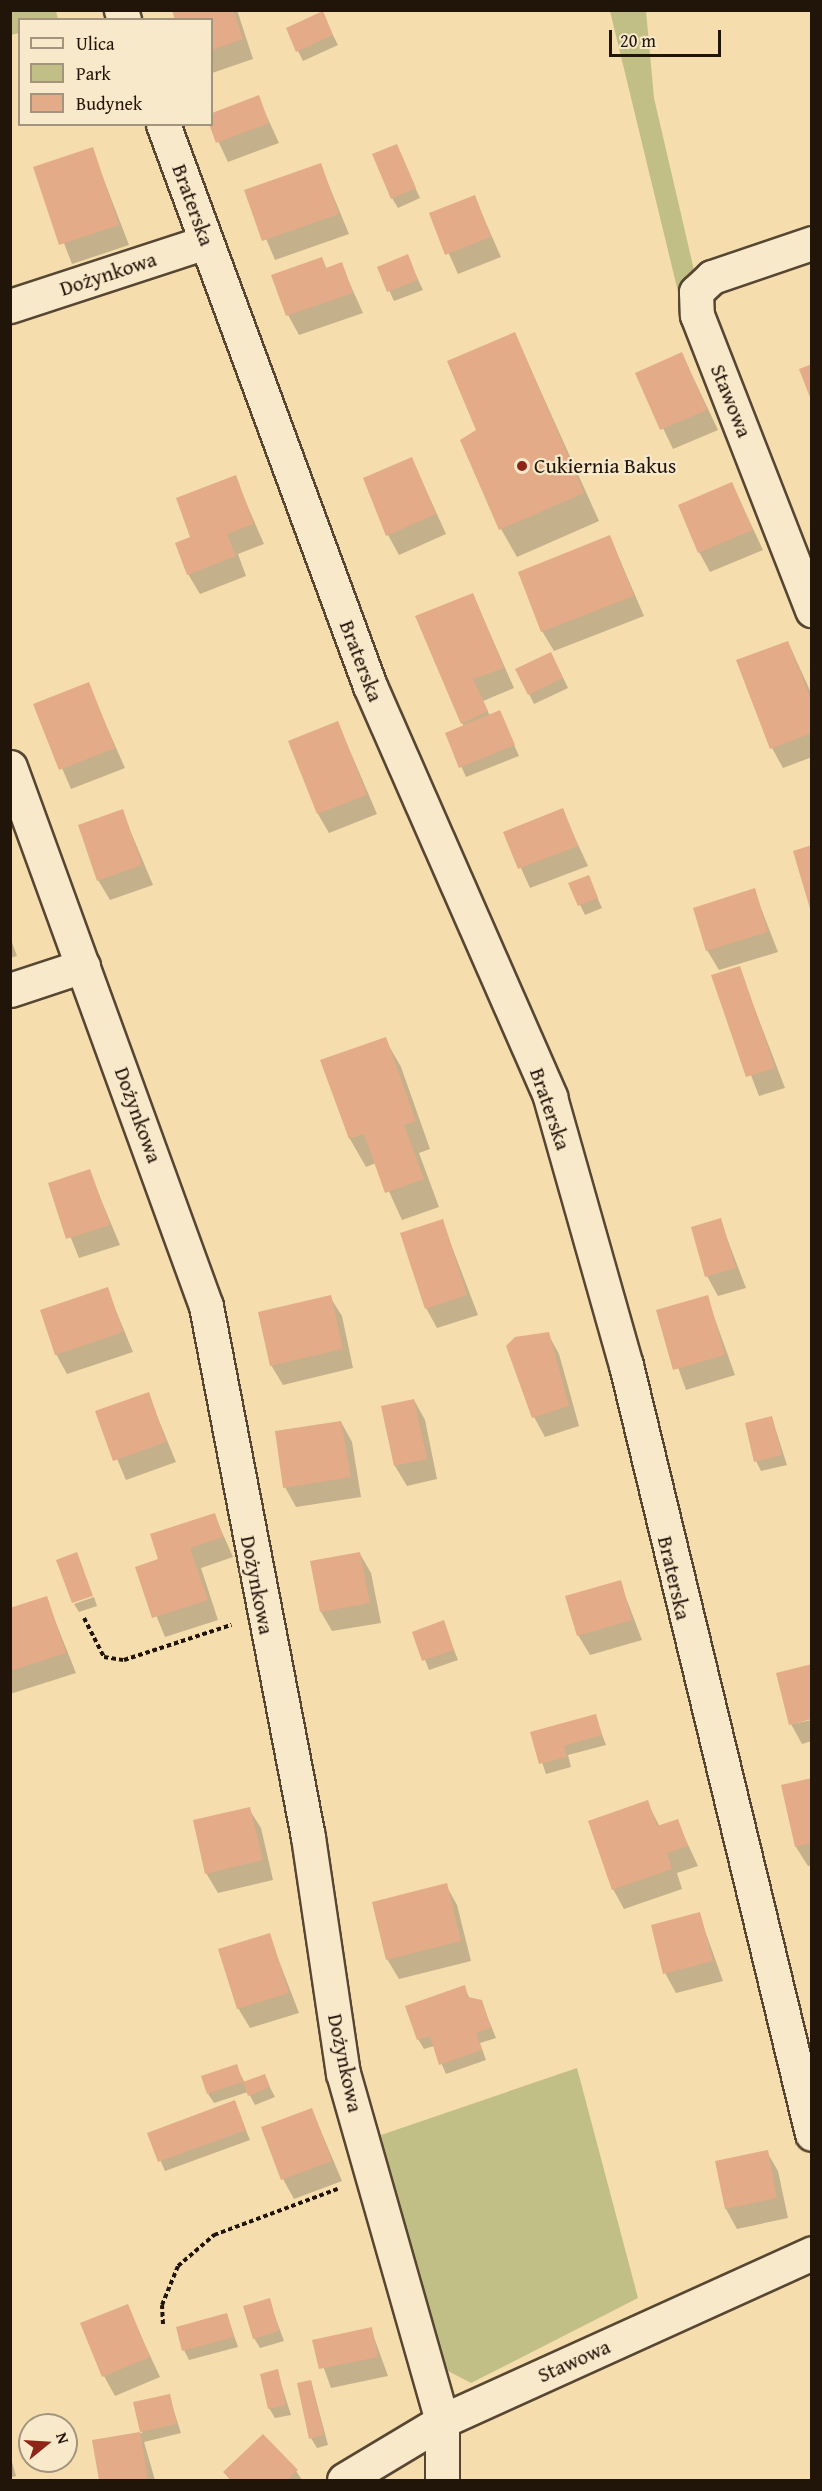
<!DOCTYPE html>
<meta charset="utf-8">
<style>
body{margin:0}
#map{position:relative;width:822px;height:2491px;overflow:hidden;background:#f5ddad;font-family:"Gentium Book Plus",serif}
div>[style]{position:absolute}
.green>*{inset:0;background:#c1bf86}
.shadow>*{inset:0;background:#0003}
.building>*{inset:0;background:#e3ab88}
.path>*{height:4px;margin-top:-2px;transform-origin:0;background:repeating-linear-gradient(90deg,#211409 0 4.5px,transparent 0 7.5px)}
.roads{filter:drop-shadow(2px 0 #564632) drop-shadow(-2px 0 #564632) drop-shadow(0 2px #564632) drop-shadow(0 -2px #564632)}
.minor>*{height:33px;margin:-16.5px;padding:0 16.5px;transform-origin:16.5px;border-radius:16.5px;background:#f8e9ca}
.dots>*{width:16px;height:16px;translate:-50% -50%;box-sizing:border-box;border:3px solid #f8e9ca;border-radius:50%}
span{translate:-50% -50%;white-space:nowrap;text-align:center;line-height:1.15;-webkit-text-stroke:4.5px #f8e9ca;paint-order:stroke}
.street-label{font-size:21px;color:#211409}
.poi-label{font-size:21px;color:#211409}
.left{translate:0 -50%;text-align:left}
.frame{position:absolute;inset:0;border:12px solid #211409;pointer-events:none}
.legend{position:absolute;left:18px;top:18px;width:195px;height:108px;box-sizing:border-box;background:#f8e9ca;border:2px solid #a2947d;margin:0;padding:8px 10px;list-style:none;font-size:18px;color:#211409}
.legend li{display:flex;align-items:center;gap:12px;height:30px}
.legend b{width:30px;border:2px solid #a2947d}
.north{position:absolute;left:18px;top:2413px;width:60px;height:60px;box-sizing:border-box;background:#f8e9ca;border:2px solid #a2947d;border-radius:50%;rotate:72deg;font-size:16px;font-weight:700;line-height:24px;text-align:center;color:#211409}
.north::after{content:'';display:block;margin:auto;width:21px;height:27px;background:#8f2418;clip-path:polygon(50% 0,100% 100%,50% 72%,0 100%)}
.scale{position:absolute;left:609px;top:30px;width:112px;height:27px;box-sizing:border-box;border:3px solid #211409;border-top:0;padding-left:8px;font-size:18px;line-height:21px;white-space:nowrap;color:#211409;-webkit-text-stroke:4px #f8e9ca;paint-order:stroke}
</style>
<div id="map">
<div class="green">
<i style="clip-path:polygon(11px 10px,56px 11px,58px 19px,20px 20px,19px 33px,11px 35px)"></i>
<i style="clip-path:polygon(610px 11px,646px 11px,654px 98px,694px 270px,680px 300px)"></i>
<i style="clip-path:polygon(577px 2068px,638px 2298px,471px 2383px,448px 2371px,426px 2310px,381px 2135px)"></i>
</div>
<div class="shadow">
<i style="clip-path:polygon(173px 10px,237px 10px,253px 59px,212px 73px,212px 20px)"></i>
<i style="clip-path:polygon(327px 23px,338px 45px,303px 61px,298px 51px)"></i>
<i style="clip-path:polygon(258px 97px,279px 143px,228px 162px,210px 124px,212px 115px)"></i>
<i style="clip-path:polygon(396px 146px,420px 198px,398px 208px,392px 198px)"></i>
<i style="clip-path:polygon(92px 149px,129px 245px,72px 264px,35px 168px)"></i>
<i style="clip-path:polygon(320px 164px,349px 234px,275px 260px,246px 191px)"></i>
<i style="clip-path:polygon(474px 196px,501px 257px,458px 274px,431px 214px)"></i>
<i style="clip-path:polygon(407px 256px,423px 290px,394px 301px,379px 268px)"></i>
<i style="clip-path:polygon(322px 259px,327px 269px,341px 264px,363px 313px,299px 335px,288px 315px)"></i>
<i style="clip-path:polygon(515px 334px,599px 521px,517px 557px,501px 529px,479px 433px)"></i>
<i style="clip-path:polygon(682px 354px,718px 430px,673px 449px,637px 374px)"></i>
<i style="clip-path:polygon(412px 459px,446px 534px,399px 555px,388px 535px)"></i>
<i style="clip-path:polygon(235px 477px,264px 544px,238px 554px,246px 576px,200px 594px,188px 574px,192px 538px)"></i>
<i style="clip-path:polygon(732px 484px,763px 550px,710px 572px,699px 552px)"></i>
<i style="clip-path:polygon(610px 537px,644px 616px,554px 651px,542px 631px)"></i>
<i style="clip-path:polygon(473px 595px,514px 688px,483px 701px,490px 716px,499px 711px,519px 756px,466px 777px,447px 734px,464px 727px,417px 617px)"></i>
<i style="clip-path:polygon(788px 642px,812px 695px,812px 757px,783px 768px,772px 748px)"></i>
<i style="clip-path:polygon(556px 663px,568px 688px,534px 704px,529px 694px)"></i>
<i style="clip-path:polygon(88px 684px,125px 768px,71px 789px,35px 705px)"></i>
<i style="clip-path:polygon(338px 723px,377px 814px,329px 833px,318px 814px)"></i>
<i style="clip-path:polygon(562px 810px,588px 866px,530px 888px,505px 833px)"></i>
<i style="clip-path:polygon(122px 811px,153px 885px,110px 900px,98px 880px)"></i>
<i style="clip-path:polygon(588px 877px,602px 908px,585px 915px,570px 884px)"></i>
<i style="clip-path:polygon(754px 890px,778px 952px,719px 970px,707px 950px)"></i>
<i style="clip-path:polygon(10px 937px,17px 956px,10px 958px)"></i>
<i style="clip-path:polygon(739px 968px,785px 1088px,759px 1096px,713px 976px)"></i>
<i style="clip-path:polygon(385px 1039px,401px 1067px,430px 1149px,419px 1153px,439px 1207px,402px 1220px,376px 1163px,366px 1167px,350px 1139px,322px 1061px)"></i>
<i style="clip-path:polygon(89px 1171px,120px 1245px,79px 1258px,49px 1184px)"></i>
<i style="clip-path:polygon(720px 1220px,746px 1288px,718px 1296px,707px 1276px)"></i>
<i style="clip-path:polygon(442px 1221px,478px 1315px,437px 1328px,426px 1308px)"></i>
<i style="clip-path:polygon(107px 1289px,133px 1352px,67px 1374px,56px 1354px)"></i>
<i style="clip-path:polygon(330px 1297px,342px 1316px,353px 1368px,283px 1385px,271px 1365px)"></i>
<i style="clip-path:polygon(707px 1297px,735px 1375px,686px 1390px,658px 1311px)"></i>
<i style="clip-path:polygon(548px 1334px,559px 1354px,579px 1426px,545px 1437px,534px 1417px)"></i>
<i style="clip-path:polygon(148px 1394px,176px 1462px,126px 1480px,97px 1412px)"></i>
<i style="clip-path:polygon(414px 1400px,425px 1420px,437px 1479px,407px 1486px,395px 1466px,382px 1407px)"></i>
<i style="clip-path:polygon(772px 1418px,787px 1465px,761px 1471px,756px 1461px)"></i>
<i style="clip-path:polygon(341px 1422px,352px 1442px,361px 1497px,296px 1507px,285px 1487px)"></i>
<i style="clip-path:polygon(214px 1514px,233px 1557px,201px 1568px,218px 1620px,165px 1637px,137px 1568px,160px 1560px)"></i>
<i style="clip-path:polygon(360px 1554px,371px 1573px,381px 1623px,332px 1631px,321px 1612px)"></i>
<i style="clip-path:polygon(620px 1582px,642px 1640px,590px 1655px,578px 1635px)"></i>
<i style="clip-path:polygon(94px 1597px,97px 1606px,79px 1612px,74px 1604px)"></i>
<i style="clip-path:polygon(46px 1598px,76px 1673px,10px 1694px,10px 1610px)"></i>
<i style="clip-path:polygon(443px 1622px,458px 1660px,429px 1670px,414px 1632px)"></i>
<i style="clip-path:polygon(595px 1716px,606px 1745px,568px 1755px,571px 1767px,546px 1774px,532px 1733px)"></i>
<i style="clip-path:polygon(812px 1720px,812px 1741px,802px 1744px,791px 1724px)"></i>
<i style="clip-path:polygon(812px 1780px,812px 1865px,808px 1866px,796px 1847px)"></i>
<i style="clip-path:polygon(647px 1802px,660px 1827px,677px 1821px,698px 1866px,677px 1873px,682px 1889px,624px 1909px,613px 1889px)"></i>
<i style="clip-path:polygon(249px 1809px,261px 1828px,273px 1880px,218px 1893px,206px 1873px)"></i>
<i style="clip-path:polygon(446px 1885px,457px 1905px,471px 1961px,399px 1979px,387px 1959px)"></i>
<i style="clip-path:polygon(699px 1914px,723px 1981px,676px 1993px,665px 1973px)"></i>
<i style="clip-path:polygon(269px 1935px,299px 2013px,250px 2028px,238px 2008px)"></i>
<i style="clip-path:polygon(464px 1987px,470px 1999px,481px 2001px,496px 2038px,480px 2043px,486px 2060px,446px 2074px,434px 2046px,424px 2049px,418px 2039px)"></i>
<i style="clip-path:polygon(236px 2066px,245px 2083px,264px 2076px,275px 2097px,255px 2105px,248px 2092px,214px 2103px,208px 2094px)"></i>
<i style="clip-path:polygon(234px 2102px,250px 2140px,165px 2171px,149px 2134px)"></i>
<i style="clip-path:polygon(312px 2110px,342px 2181px,294px 2199px,283px 2179px)"></i>
<i style="clip-path:polygon(767px 2152px,778px 2171px,788px 2218px,737px 2229px,726px 2209px,716px 2162px)"></i>
<i style="clip-path:polygon(269px 2300px,284px 2341px,260px 2348px,254px 2338px)"></i>
<i style="clip-path:polygon(127px 2306px,160px 2377px,115px 2396px,104px 2376px)"></i>
<i style="clip-path:polygon(227px 2315px,238px 2347px,189px 2360px,184px 2350px)"></i>
<i style="clip-path:polygon(371px 2329px,388px 2376px,331px 2388px,314px 2341px)"></i>
<i style="clip-path:polygon(277px 2371px,291px 2415px,275px 2418px,269px 2408px)"></i>
<i style="clip-path:polygon(311px 2381px,328px 2445px,317px 2448px,311px 2438px)"></i>
<i style="clip-path:polygon(169px 2396px,181px 2433px,144px 2442px,155px 2480px,101px 2480px,94px 2442px,142px 2433px,135px 2403px)"></i>
<i style="clip-path:polygon(10px 2455px,16px 2476px,10px 2478px)"></i>
<i style="clip-path:polygon(296px 2471px,302px 2480px,230px 2480px,225px 2473px)"></i>
</div>
<div class="building">
<i style="clip-path:polygon(172px 10px,233px 10px,243px 39px,212px 50px,212px 20px,175px 20px)"></i>
<i style="clip-path:polygon(323px 11px,333px 35px,296px 52px,286px 28px)"></i>
<i style="clip-path:polygon(259px 95px,269px 123px,216px 143px,209px 124px,212px 113px)"></i>
<i style="clip-path:polygon(397px 144px,416px 188px,391px 199px,372px 154px)"></i>
<i style="clip-path:polygon(93px 147px,119px 225px,59px 245px,33px 167px)"></i>
<i style="clip-path:polygon(321px 163px,339px 214px,262px 241px,244px 190px)"></i>
<i style="clip-path:polygon(475px 195px,491px 237px,445px 255px,429px 213px)"></i>
<i style="clip-path:polygon(408px 254px,418px 280px,387px 292px,377px 267px)"></i>
<i style="clip-path:polygon(322px 257px,326px 268px,342px 262px,353px 293px,286px 316px,271px 275px)"></i>
<i style="clip-path:polygon(515px 332px,584px 493px,499px 530px,460px 440px,476px 430px,447px 361px)"></i>
<i style="clip-path:polygon(682px 352px,707px 410px,660px 430px,635px 373px)"></i>
<i style="clip-path:polygon(812px 364px,812px 400px,811px 400px,799px 369px)"></i>
<i style="clip-path:polygon(412px 457px,436px 514px,386px 536px,363px 478px)"></i>
<i style="clip-path:polygon(236px 475px,254px 524px,227px 534px,236px 556px,187px 575px,175px 543px,190px 537px,176px 498px)"></i>
<i style="clip-path:polygon(732px 482px,753px 530px,698px 553px,678px 505px)"></i>
<i style="clip-path:polygon(610px 535px,634px 596px,541px 632px,518px 572px)"></i>
<i style="clip-path:polygon(473px 593px,504px 668px,473px 679px,488px 711px,461px 724px,415px 616px)"></i>
<i style="clip-path:polygon(788px 641px,812px 702px,812px 733px,770px 749px,736px 660px)"></i>
<i style="clip-path:polygon(551px 652px,563px 678px,528px 695px,515px 669px)"></i>
<i style="clip-path:polygon(89px 682px,115px 748px,59px 770px,33px 704px)"></i>
<i style="clip-path:polygon(500px 710px,515px 745px,459px 768px,445px 733px)"></i>
<i style="clip-path:polygon(338px 721px,367px 795px,317px 814px,288px 741px)"></i>
<i style="clip-path:polygon(563px 808px,578px 846px,518px 869px,503px 832px)"></i>
<i style="clip-path:polygon(123px 809px,142px 865px,97px 881px,78px 825px)"></i>
<i style="clip-path:polygon(812px 845px,812px 912px,811px 912px,793px 851px)"></i>
<i style="clip-path:polygon(589px 875px,598px 898px,578px 906px,568px 883px)"></i>
<i style="clip-path:polygon(755px 888px,768px 932px,706px 951px,693px 908px)"></i>
<i style="clip-path:polygon(740px 966px,775px 1068px,746px 1077px,711px 975px)"></i>
<i style="clip-path:polygon(386px 1037px,416px 1121px,404px 1125px,424px 1179px,385px 1193px,364px 1134px,349px 1139px,320px 1060px)"></i>
<i style="clip-path:polygon(90px 1169px,110px 1225px,66px 1239px,48px 1183px)"></i>
<i style="clip-path:polygon(721px 1218px,736px 1268px,705px 1277px,691px 1227px)"></i>
<i style="clip-path:polygon(443px 1219px,467px 1295px,425px 1309px,400px 1233px)"></i>
<i style="clip-path:polygon(108px 1287px,123px 1332px,55px 1355px,40px 1310px)"></i>
<i style="clip-path:polygon(331px 1295px,343px 1349px,270px 1366px,258px 1312px)"></i>
<i style="clip-path:polygon(708px 1295px,725px 1355px,673px 1370px,656px 1310px)"></i>
<i style="clip-path:polygon(549px 1332px,569px 1406px,532px 1418px,506px 1346px,515px 1337px)"></i>
<i style="clip-path:polygon(149px 1392px,166px 1442px,113px 1461px,95px 1411px)"></i>
<i style="clip-path:polygon(414px 1399px,427px 1459px,394px 1466px,381px 1406px)"></i>
<i style="clip-path:polygon(772px 1416px,782px 1455px,754px 1462px,745px 1423px)"></i>
<i style="clip-path:polygon(341px 1421px,351px 1477px,283px 1488px,275px 1431px)"></i>
<i style="clip-path:polygon(215px 1513px,223px 1537px,190px 1548px,208px 1600px,152px 1618px,135px 1567px,158px 1559px,150px 1534px)"></i>
<i style="clip-path:polygon(77px 1552px,93px 1596px,72px 1603px,56px 1560px)"></i>
<i style="clip-path:polygon(360px 1552px,370px 1603px,320px 1612px,310px 1561px)"></i>
<i style="clip-path:polygon(621px 1580px,632px 1620px,577px 1636px,565px 1596px)"></i>
<i style="clip-path:polygon(47px 1596px,66px 1653px,10px 1671px,10px 1608px)"></i>
<i style="clip-path:polygon(444px 1620px,454px 1650px,422px 1661px,412px 1632px)"></i>
<i style="clip-path:polygon(812px 1664px,812px 1719px,789px 1725px,776px 1673px)"></i>
<i style="clip-path:polygon(596px 1714px,602px 1735px,564px 1746px,567px 1757px,539px 1764px,530px 1732px)"></i>
<i style="clip-path:polygon(812px 1778px,812px 1843px,795px 1847px,781px 1785px)"></i>
<i style="clip-path:polygon(648px 1800px,657px 1826px,678px 1819px,688px 1846px,667px 1853px,672px 1869px,612px 1890px,588px 1821px)"></i>
<i style="clip-path:polygon(250px 1807px,263px 1860px,205px 1874px,193px 1820px)"></i>
<i style="clip-path:polygon(447px 1883px,461px 1941px,386px 1960px,372px 1902px)"></i>
<i style="clip-path:polygon(700px 1912px,713px 1961px,663px 1974px,651px 1925px)"></i>
<i style="clip-path:polygon(270px 1933px,289px 1993px,237px 2009px,218px 1949px)"></i>
<i style="clip-path:polygon(465px 1985px,468px 1997px,482px 2000px,491px 2028px,476px 2033px,482px 2050px,439px 2065px,430px 2036px,417px 2040px,405px 2006px)"></i>
<i style="clip-path:polygon(237px 2064px,243px 2082px,207px 2094px,201px 2076px)"></i>
<i style="clip-path:polygon(265px 2074px,270px 2087px,248px 2096px,243px 2082px)"></i>
<i style="clip-path:polygon(235px 2100px,246px 2130px,158px 2162px,147px 2133px)"></i>
<i style="clip-path:polygon(312px 2108px,332px 2161px,281px 2180px,261px 2127px)"></i>
<i style="clip-path:polygon(768px 2150px,777px 2198px,725px 2209px,715px 2161px)"></i>
<i style="clip-path:polygon(270px 2298px,279px 2331px,253px 2339px,243px 2306px)"></i>
<i style="clip-path:polygon(128px 2304px,150px 2357px,102px 2377px,80px 2323px)"></i>
<i style="clip-path:polygon(227px 2313px,234px 2337px,182px 2351px,176px 2327px)"></i>
<i style="clip-path:polygon(372px 2327px,378px 2357px,319px 2369px,312px 2340px)"></i>
<i style="clip-path:polygon(278px 2369px,286px 2405px,268px 2409px,260px 2374px)"></i>
<i style="clip-path:polygon(311px 2380px,324px 2435px,309px 2439px,297px 2383px)"></i>
<i style="clip-path:polygon(170px 2394px,177px 2424px,140px 2432px,133px 2402px)"></i>
<i style="clip-path:polygon(140px 2432px,148px 2480px,99px 2480px,92px 2440px)"></i>
<i style="clip-path:polygon(263px 2434px,298px 2470px,287px 2480px,231px 2480px,223px 2472px)"></i>
</div>
<div class="path">
<i style="left:84px;top:1618px;width:44px;rotate:62.9deg"></i>
<i style="left:104px;top:1657px;width:20px;rotate:9deg"></i>
<i style="left:124px;top:1660px;width:113px;rotate:-18.1deg"></i>
<i style="left:163px;top:2324px;width:19px;rotate:-93deg"></i>
<i style="left:162px;top:2305px;width:42px;rotate:-67.7deg"></i>
<i style="left:178px;top:2266px;width:48px;rotate:-40.7deg"></i>
<i style="left:214px;top:2235px;width:132px;rotate:-20.4deg"></i>
</div>
<div class="roads">
<div class="minor">
<i style="left:121px;top:10px;width:10px;rotate:73deg"></i>
<i style="left:163px;top:124px;width:599px;rotate:69.78deg"></i>
<i style="left:370px;top:686px;width:449px;rotate:66.3deg"></i>
<i style="left:550px;top:1097px;width:279px;rotate:74.2deg"></i>
<i style="left:626px;top:1365px;width:791px;rotate:76.4deg"></i>
<i style="left:812px;top:243px;width:106px;rotate:161.2deg"></i>
<i style="left:712px;top:277px;width:22px;rotate:137deg"></i>
<i style="left:696px;top:292px;width:23px;rotate:88deg"></i>
<i style="left:697px;top:315px;width:317px;rotate:68.7deg"></i>
<i style="left:10px;top:306px;width:206px;rotate:-18.1deg"></i>
<i style="left:10px;top:767px;width:574px;rotate:70.02deg"></i>
<i style="left:206px;top:1306px;width:541px;rotate:79.13deg"></i>
<i style="left:308px;top:1837px;width:239px;rotate:81.6deg"></i>
<i style="left:343px;top:2073px;width:362px;rotate:74.1deg"></i>
<i style="left:442px;top:2421px;width:59px;rotate:90deg"></i>
<i style="left:10px;top:990px;width:77px;rotate:-18.2deg"></i>
<i style="left:344px;top:2480px;width:114px;rotate:-31deg"></i>
<i style="left:442px;top:2421px;width:406px;rotate:-24.4deg"></i>
</div>
</div>
<div class="dots">
<i style="left:522px;top:466px;background:#8f2418"></i>
</div>
<div class="street-label">
<span style="left:193px;top:205px;rotate:70deg">Braterska</span>
<span style="left:108px;top:274px;rotate:-18deg">Dożynkowa</span>
<span style="left:731px;top:401px;rotate:68deg">Stawowa</span>
<span style="left:361px;top:661px;rotate:69deg">Braterska</span>
<span style="left:550px;top:1109px;rotate:71deg">Braterska</span>
<span style="left:138px;top:1115px;rotate:70deg">Dożynkowa</span>
<span style="left:674px;top:1578px;rotate:77deg">Braterska</span>
<span style="left:257px;top:1585px;rotate:79deg">Dożynkowa</span>
<span style="left:345px;top:2063px;rotate:78deg">Dożynkowa</span>
<span style="left:574px;top:2361px;rotate:-24deg">Stawowa</span>
</div>
<div class="poi-label">
<span class="left" style="left:534px;top:466px">Cukiernia Bakus</span>
</div>
<div class="frame"></div>
<ul class="legend">
<li><b style="height:8px;background:#f8e9ca"></b>Ulica</li>
<li><b style="height:16px;background:#c1bf86"></b>Park</li>
<li><b style="height:16px;background:#e3ab88"></b>Budynek</li>
</ul>
<div class="north">N</div>
<div class="scale">20 m</div>
</div>
